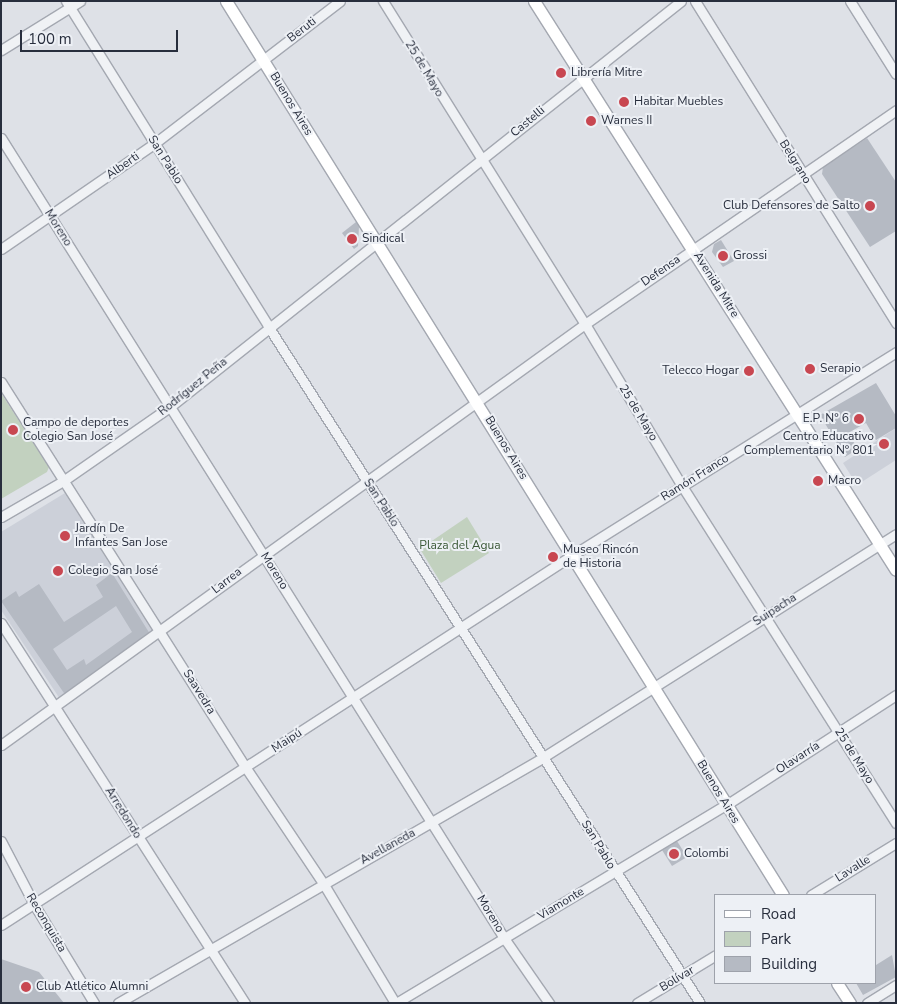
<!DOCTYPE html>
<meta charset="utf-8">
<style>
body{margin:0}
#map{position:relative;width:897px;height:1004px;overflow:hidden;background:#dee1e7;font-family:"Nunito Sans",sans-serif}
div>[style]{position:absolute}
.built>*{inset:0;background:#ccd0d9}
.green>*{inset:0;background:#c2d1bf}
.building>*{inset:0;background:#b5bac3}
.roads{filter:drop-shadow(1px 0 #a4a8b1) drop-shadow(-1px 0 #a4a8b1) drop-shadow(0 1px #a4a8b1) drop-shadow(0 -1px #a4a8b1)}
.street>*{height:9px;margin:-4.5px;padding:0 4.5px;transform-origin:4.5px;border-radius:4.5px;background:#f0f2f5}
.secondary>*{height:11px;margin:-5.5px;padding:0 5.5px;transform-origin:5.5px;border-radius:5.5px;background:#fff}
.dots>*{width:14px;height:14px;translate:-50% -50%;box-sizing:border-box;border:2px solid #edf0f5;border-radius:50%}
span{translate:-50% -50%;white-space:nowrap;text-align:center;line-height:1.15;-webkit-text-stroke:4px #edf0f5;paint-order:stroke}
.street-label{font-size:12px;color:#282e3d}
.poi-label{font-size:12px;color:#282e3d}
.left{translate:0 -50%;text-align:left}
.right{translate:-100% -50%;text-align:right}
.park-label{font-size:12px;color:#3a5836}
.frame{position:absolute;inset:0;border:2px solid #282e3d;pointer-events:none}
.legend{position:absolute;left:714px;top:894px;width:162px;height:90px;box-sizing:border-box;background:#edf0f5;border:1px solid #9ea2ab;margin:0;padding:6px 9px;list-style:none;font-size:15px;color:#282e3d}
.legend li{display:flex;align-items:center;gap:10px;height:25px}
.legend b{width:25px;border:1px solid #9ea2ab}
.scale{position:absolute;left:20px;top:30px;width:158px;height:22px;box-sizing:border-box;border:2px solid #282e3d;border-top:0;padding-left:6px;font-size:15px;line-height:18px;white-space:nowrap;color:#282e3d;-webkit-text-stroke:4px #edf0f5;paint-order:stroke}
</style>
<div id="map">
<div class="built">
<i style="clip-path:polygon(896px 428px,896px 460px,857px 485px,843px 463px)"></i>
<i style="clip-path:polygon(65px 493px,155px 635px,62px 702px,1px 610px,1px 532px)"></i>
</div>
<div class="green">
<i style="clip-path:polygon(1px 393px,49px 467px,47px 472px,1px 499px)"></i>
<i style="clip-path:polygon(467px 517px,489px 553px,441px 583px,420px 549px)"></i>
</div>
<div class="building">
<i style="clip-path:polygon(867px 138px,896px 182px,896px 231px,870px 247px,822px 174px,823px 167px)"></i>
<i style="clip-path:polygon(356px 222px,359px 226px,358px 246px,354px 249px,342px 233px)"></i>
<i style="clip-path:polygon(721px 240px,734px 261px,723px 267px,712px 252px,714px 244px)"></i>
<i style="clip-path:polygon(876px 383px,896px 416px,896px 428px,876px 440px,866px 423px,848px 433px,858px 449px,845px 457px,820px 415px)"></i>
<i style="clip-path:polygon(evenodd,112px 573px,150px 634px,66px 696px,1px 601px,16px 591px,19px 597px,39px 584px,64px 622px,103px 597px,96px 585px,112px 573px,116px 606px,132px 632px,86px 665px,84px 659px,67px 670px,53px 649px,116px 606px)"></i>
<i style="clip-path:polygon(677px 841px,687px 857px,672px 866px,662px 850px)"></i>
<i style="clip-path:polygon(892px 955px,896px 977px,863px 995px,856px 983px,876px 983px,876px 965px)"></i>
<i style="clip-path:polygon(1px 959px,39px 972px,64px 1003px,1px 1003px)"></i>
</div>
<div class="roads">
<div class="street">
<i style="left:66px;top:1px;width:383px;rotate:58.1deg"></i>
<i style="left:268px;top:326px;width:803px;rotate:57.46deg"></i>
<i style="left:383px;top:1px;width:381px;rotate:58deg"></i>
<i style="left:585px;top:324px;width:189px;rotate:59.1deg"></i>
<i style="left:682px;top:486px;width:399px;rotate:57.6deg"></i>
<i style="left:695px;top:1px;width:380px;rotate:58deg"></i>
<i style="left:850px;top:1px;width:86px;rotate:57.8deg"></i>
<i style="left:1px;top:50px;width:93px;rotate:-31.8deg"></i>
<i style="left:1px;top:138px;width:945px;rotate:57.84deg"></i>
<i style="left:504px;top:938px;width:79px;rotate:55.3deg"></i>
<i style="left:1px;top:249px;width:187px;rotate:-34.5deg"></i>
<i style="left:155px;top:143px;width:233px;rotate:-37.5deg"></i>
<i style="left:1px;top:382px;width:457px;rotate:57.6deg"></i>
<i style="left:246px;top:768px;width:138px;rotate:56.2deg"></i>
<i style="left:323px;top:883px;width:140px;rotate:59deg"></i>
<i style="left:1px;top:517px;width:72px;rotate:-30.1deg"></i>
<i style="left:63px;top:481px;width:131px;rotate:-34.8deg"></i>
<i style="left:171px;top:406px;width:651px;rotate:-38.45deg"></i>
<i style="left:1px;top:623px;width:452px;rotate:57.3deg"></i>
<i style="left:1px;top:745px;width:720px;rotate:-35.79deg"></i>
<i style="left:585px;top:324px;width:378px;rotate:-34.5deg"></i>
<i style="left:1px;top:841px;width:73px;rotate:62.4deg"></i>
<i style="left:35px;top:906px;width:114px;rotate:58.7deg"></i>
<i style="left:811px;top:895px;width:100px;rotate:-31.5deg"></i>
<i style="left:1px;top:925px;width:679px;rotate:-32.92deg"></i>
<i style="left:571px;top:556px;width:384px;rotate:-32.1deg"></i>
<i style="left:118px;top:1003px;width:493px;rotate:-30deg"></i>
<i style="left:545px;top:756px;width:415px;rotate:-32.3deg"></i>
<i style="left:396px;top:1003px;width:385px;rotate:-31deg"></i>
<i style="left:726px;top:805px;width:202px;rotate:-32.9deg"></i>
<i style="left:637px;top:1003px;width:92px;rotate:-31.3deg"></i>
<i style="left:867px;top:1003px;width:34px;rotate:-32deg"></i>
</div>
<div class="secondary">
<i style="left:226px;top:1px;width:1053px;rotate:58.08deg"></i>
<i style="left:534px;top:1px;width:674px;rotate:57.54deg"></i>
<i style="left:837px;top:983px;width:24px;rotate:57deg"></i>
</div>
</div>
<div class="dots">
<i style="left:561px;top:73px;background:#c84751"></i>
<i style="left:624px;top:102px;background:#c84751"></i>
<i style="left:591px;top:121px;background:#c84751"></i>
<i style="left:870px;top:206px;background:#c84751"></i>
<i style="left:352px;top:239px;background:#c84751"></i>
<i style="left:723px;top:256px;background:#c84751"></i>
<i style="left:810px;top:369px;background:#c84751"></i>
<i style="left:749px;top:371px;background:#c84751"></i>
<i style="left:859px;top:419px;background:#c84751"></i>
<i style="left:13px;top:430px;background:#c84751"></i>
<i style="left:884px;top:444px;background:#c84751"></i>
<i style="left:818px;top:481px;background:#c84751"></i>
<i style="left:65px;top:536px;background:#c84751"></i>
<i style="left:553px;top:557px;background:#c84751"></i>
<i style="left:58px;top:571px;background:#c84751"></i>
<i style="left:674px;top:854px;background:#c84751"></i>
<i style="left:26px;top:987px;background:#c84751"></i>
</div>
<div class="street-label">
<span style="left:302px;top:30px;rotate:-38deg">Beruti</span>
<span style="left:424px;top:69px;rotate:59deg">25 de Mayo</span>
<span style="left:291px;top:104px;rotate:59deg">Buenos Aires</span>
<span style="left:528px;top:122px;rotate:-40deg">Castelli</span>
<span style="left:165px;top:160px;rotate:58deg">San Pablo</span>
<span style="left:795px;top:162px;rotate:58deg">Belgrano</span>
<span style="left:123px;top:166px;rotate:-35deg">Alberti</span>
<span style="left:58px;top:228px;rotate:58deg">Moreno</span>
<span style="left:661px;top:271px;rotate:-35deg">Defensa</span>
<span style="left:716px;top:285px;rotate:58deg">Avenida Mitre</span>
<span style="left:193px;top:387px;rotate:-39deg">Rodríguez Peña</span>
<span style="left:638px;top:413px;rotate:59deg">25 de Mayo</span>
<span style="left:506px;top:448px;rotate:59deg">Buenos Aires</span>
<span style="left:695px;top:478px;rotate:-32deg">Ramón Franco</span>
<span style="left:381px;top:503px;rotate:57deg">San Pablo</span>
<span style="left:274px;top:571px;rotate:58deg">Moreno</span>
<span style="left:227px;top:581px;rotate:-38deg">Larrea</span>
<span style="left:775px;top:610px;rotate:-33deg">Suipacha</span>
<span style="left:199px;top:692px;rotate:58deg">Saavedra</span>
<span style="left:287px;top:741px;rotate:-33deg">Maipú</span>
<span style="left:854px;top:756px;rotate:58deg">25 de Mayo</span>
<span style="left:798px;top:758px;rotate:-33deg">Olavarría</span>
<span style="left:718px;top:792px;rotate:59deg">Buenos Aires</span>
<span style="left:123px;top:813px;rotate:58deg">Arredondo</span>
<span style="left:598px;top:845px;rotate:59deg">San Pablo</span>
<span style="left:388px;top:847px;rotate:-29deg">Avellaneda</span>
<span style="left:853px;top:869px;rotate:-32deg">Lavalle</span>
<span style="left:561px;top:904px;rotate:-31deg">Viamonte</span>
<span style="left:490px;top:914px;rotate:59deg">Moreno</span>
<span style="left:46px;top:923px;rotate:59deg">Reconquista</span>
<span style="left:677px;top:979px;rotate:-31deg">Bolívar</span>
</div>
<div class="poi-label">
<span class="left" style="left:571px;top:73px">Librería Mitre</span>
<span class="left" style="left:634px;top:102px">Habitar Muebles</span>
<span class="left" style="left:601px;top:121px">Warnes II</span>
<span class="right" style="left:860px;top:206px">Club Defensores de Salto</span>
<span class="left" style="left:362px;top:239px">Sindical</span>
<span class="left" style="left:733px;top:256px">Grossi</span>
<span class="left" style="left:820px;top:369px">Serapio</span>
<span class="right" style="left:739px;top:371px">Telecco Hogar</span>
<span class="right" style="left:849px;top:419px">E.P. N° 6</span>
<span class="left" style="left:23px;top:430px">Campo de deportes<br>Colegio San José</span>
<span class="right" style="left:874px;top:444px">Centro Educativo<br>Complementario N° 801</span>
<span class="left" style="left:828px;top:481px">Macro</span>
<span class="left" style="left:75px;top:536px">Jardín De<br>Infantes San Jose</span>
<span class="left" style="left:563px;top:557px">Museo Rincón<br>de Historia</span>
<span class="left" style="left:68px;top:571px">Colegio San José</span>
<span class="left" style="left:684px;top:854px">Colombi</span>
<span class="left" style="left:36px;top:987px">Club Atlético Alumni</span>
</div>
<div class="park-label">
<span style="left:460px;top:546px">Plaza del Agua</span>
</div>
<div class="frame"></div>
<ul class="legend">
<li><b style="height:6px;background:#fff"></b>Road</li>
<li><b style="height:14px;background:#c2d1bf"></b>Park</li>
<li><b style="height:14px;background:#b5bac3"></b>Building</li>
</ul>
<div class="scale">100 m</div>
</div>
